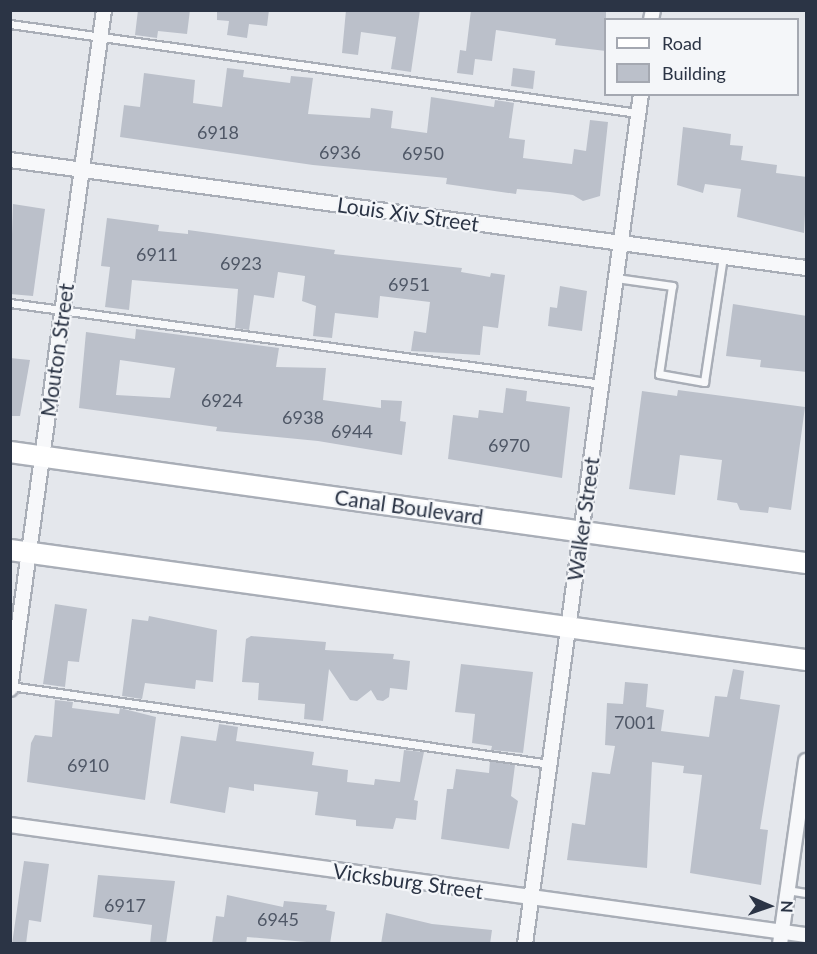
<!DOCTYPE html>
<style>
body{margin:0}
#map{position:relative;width:817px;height:954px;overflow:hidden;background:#e4e7ec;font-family:Lato,sans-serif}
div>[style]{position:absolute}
.building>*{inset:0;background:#bbc0ca}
.roads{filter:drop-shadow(2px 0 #a9aeb7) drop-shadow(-2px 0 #a9aeb7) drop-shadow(0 2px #a9aeb7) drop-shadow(0 -2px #a9aeb7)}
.service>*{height:7px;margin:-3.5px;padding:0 3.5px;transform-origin:3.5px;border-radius:3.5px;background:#f7f8fa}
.minor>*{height:14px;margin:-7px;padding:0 7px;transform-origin:7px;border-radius:7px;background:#f7f8fa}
.secondary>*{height:20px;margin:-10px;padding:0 10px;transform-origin:10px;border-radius:10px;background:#fff}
span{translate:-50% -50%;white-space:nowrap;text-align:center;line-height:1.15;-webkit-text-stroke:4.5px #f4f6f9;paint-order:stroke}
.number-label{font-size:18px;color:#4f5766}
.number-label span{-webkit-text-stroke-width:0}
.street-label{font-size:21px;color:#2b3445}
.frame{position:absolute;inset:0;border:12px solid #2b3445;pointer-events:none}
.legend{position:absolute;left:604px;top:18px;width:195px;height:78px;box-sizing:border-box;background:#f4f6f9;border:2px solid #a4a8b1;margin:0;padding:8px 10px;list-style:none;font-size:18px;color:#2b3445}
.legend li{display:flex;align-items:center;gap:12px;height:30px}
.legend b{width:30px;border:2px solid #a4a8b1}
.north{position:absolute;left:739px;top:876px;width:60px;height:60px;-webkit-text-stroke:4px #f4f6f9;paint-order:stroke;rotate:92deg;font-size:16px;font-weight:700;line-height:24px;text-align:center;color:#2b3445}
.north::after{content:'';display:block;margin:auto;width:21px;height:27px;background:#2b3445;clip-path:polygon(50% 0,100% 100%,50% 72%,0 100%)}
</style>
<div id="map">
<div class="building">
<i style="clip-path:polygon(138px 10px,190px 10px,187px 34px,158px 31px,157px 38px,135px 35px)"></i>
<i style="clip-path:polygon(217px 10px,269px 10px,267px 26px,249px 24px,247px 38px,227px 35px,229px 21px,217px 20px)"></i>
<i style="clip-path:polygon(346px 10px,420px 10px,411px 72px,391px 69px,396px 37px,361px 32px,358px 55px,342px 53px)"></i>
<i style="clip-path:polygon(471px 10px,606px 10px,606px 51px,555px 45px,556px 39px,496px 30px,492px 61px,475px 59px,473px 75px,457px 73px,460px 50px,466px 51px)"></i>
<i style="clip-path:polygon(227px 68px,244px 70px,243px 77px,290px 83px,291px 76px,313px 78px,308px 114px,370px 118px,371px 108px,393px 111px,391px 128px,427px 133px,431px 97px,494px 107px,495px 100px,514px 103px,509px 138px,525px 140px,523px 158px,572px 164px,574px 149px,586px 151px,590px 120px,608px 122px,600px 196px,583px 201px,573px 195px,550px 192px,517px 189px,516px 194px,446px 184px,447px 178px,313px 165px,120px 137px,124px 105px,140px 107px,144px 73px,195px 80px,193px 103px,222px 107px)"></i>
<i style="clip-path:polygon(513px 68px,535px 71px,533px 89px,511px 86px)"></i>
<i style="clip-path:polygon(683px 127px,731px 134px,730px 145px,743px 146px,741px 160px,777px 165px,776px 173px,807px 177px,804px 233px,737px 217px,741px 189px,705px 184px,703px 193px,677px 185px)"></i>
<i style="clip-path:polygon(13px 204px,45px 209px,33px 296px,10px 294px)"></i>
<i style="clip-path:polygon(107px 218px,159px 225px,158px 231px,188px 234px,188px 230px,335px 250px,334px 254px,462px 268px,461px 272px,490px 277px,491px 273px,505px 275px,498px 328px,483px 326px,480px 355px,411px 351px,414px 331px,426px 333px,430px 302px,380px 296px,378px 318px,335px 313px,332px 338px,313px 336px,316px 306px,302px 301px,305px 276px,278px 272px,274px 298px,254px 295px,249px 330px,235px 328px,238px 289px,132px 280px,129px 310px,105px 307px,110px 267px,101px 266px)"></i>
<i style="clip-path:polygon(560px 286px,587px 291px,582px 331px,548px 326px,550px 307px,557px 308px)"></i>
<i style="clip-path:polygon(733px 304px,807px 316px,807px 372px,760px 367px,761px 360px,726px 356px)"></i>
<i style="clip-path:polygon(evenodd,136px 329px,279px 348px,276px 367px,326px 368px,323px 400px,381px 408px,381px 400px,402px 401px,400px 421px,406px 422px,402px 455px,318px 441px,216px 431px,217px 427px,79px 408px,86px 332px,135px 339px,136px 329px,120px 360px,175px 368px,170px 398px,116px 395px,120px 360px)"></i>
<i style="clip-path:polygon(10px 358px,30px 360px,20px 416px,10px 416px)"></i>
<i style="clip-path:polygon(506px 388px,527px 391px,526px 401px,570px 407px,562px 478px,448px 459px,453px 415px,478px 418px,479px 410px,503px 413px)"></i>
<i style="clip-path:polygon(678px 390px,805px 407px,791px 510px,769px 507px,768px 513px,740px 510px,737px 503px,717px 500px,722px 460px,680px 455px,675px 495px,629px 489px,642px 391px,677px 396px)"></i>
<i style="clip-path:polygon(55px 604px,87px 609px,79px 662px,68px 661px,65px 687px,43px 684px)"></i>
<i style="clip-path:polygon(149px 616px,217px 630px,213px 682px,196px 680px,195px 689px,145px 683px,142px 699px,122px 696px,132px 619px,148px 621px)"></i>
<i style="clip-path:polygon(251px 636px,326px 642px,325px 650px,394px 654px,393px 659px,410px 661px,407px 690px,390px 688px,389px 697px,383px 701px,377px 700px,371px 690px,357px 701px,350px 700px,329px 669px,323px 721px,304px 719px,305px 704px,258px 700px,259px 683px,242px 682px,246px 639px)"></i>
<i style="clip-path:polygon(461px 664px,533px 672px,523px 753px,491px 750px,492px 746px,472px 743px,475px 714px,455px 712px)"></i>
<i style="clip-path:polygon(733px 669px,744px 671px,740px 699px,780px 705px,760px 829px,768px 830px,761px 885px,690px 873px,702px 775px,683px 773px,684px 766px,652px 762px,647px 868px,567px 860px,572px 823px,585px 825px,592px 772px,610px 774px,615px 746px,605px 745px,607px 703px,623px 704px,625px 682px,648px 684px,646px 707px,664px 710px,661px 731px,709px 737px,715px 696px,727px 697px)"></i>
<i style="clip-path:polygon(55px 700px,73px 702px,72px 708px,119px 714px,120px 708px,156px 717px,145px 800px,27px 782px,31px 743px,35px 735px,52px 737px)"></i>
<i style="clip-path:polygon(219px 724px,238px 727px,236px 741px,314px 752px,312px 765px,348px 770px,347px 782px,374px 785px,375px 779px,400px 782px,404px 750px,424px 752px,414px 800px,418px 801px,416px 820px,396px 818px,393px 829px,356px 826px,356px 820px,315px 815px,318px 792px,254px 784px,254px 791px,229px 787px,225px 813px,170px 803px,181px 736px,216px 741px)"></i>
<i style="clip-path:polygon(490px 761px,515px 765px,511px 796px,518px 801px,509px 849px,441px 839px,447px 789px,453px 789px,456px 769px,489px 773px)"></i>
<i style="clip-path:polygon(24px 861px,49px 864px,41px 922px,29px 920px,26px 944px,12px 944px)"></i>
<i style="clip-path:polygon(98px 875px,175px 881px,166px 944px,150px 944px,152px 925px,93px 917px)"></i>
<i style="clip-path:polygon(227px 895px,283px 907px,284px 901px,327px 905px,326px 910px,335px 912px,330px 944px,247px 937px,246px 944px,212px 944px,216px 916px,224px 917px)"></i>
<i style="clip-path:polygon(386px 913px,432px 924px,492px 930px,490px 944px,381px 944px)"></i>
</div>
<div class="roads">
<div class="service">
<i style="left:10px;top:24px;width:634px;rotate:8.07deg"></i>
<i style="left:616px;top:278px;width:57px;rotate:8.1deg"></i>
<i style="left:672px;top:286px;width:89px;rotate:98.4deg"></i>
<i style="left:659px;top:374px;width:46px;rotate:10.1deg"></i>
<i style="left:704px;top:382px;width:126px;rotate:-81.4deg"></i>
<i style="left:10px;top:303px;width:598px;rotate:7.79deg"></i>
<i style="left:10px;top:686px;width:546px;rotate:8.22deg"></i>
<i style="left:787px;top:890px;width:19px;rotate:9deg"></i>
</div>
<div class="minor">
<i style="left:651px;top:20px;width:10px;rotate:-79deg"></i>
<i style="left:10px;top:160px;width:803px;rotate:7.73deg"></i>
<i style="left:10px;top:689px;width:685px;rotate:-82.12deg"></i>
<i style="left:10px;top:825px;width:804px;rotate:7.87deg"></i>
<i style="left:525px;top:944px;width:858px;rotate:-82.23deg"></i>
<i style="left:780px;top:944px;width:185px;rotate:-81.9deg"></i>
</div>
<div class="secondary">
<i style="left:10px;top:452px;width:804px;rotate:7.94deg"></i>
<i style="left:10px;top:550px;width:804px;rotate:7.87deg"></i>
</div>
</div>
<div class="number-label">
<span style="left:218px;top:132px">6918</span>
<span style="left:340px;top:152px">6936</span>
<span style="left:423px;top:153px">6950</span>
<span style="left:157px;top:254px">6911</span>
<span style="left:241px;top:263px">6923</span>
<span style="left:409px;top:284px">6951</span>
<span style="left:222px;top:400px">6924</span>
<span style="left:303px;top:417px">6938</span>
<span style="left:352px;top:431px">6944</span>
<span style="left:509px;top:445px">6970</span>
<span style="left:635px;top:722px">7001</span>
<span style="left:88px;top:765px">6910</span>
<span style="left:125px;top:905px">6917</span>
<span style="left:278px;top:919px">6945</span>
</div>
<div class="street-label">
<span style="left:408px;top:214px;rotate:8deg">Louis Xiv Street</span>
<span style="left:57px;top:350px;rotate:-82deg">Mouton Street</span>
<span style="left:409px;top:507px;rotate:8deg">Canal Boulevard</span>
<span style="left:583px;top:519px;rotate:-82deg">Walker Street</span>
<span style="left:408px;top:881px;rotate:8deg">Vicksburg Street</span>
</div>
<div class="frame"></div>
<ul class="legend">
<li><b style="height:8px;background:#fff"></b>Road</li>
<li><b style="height:16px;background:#bbc0ca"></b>Building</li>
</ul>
<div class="north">N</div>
</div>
